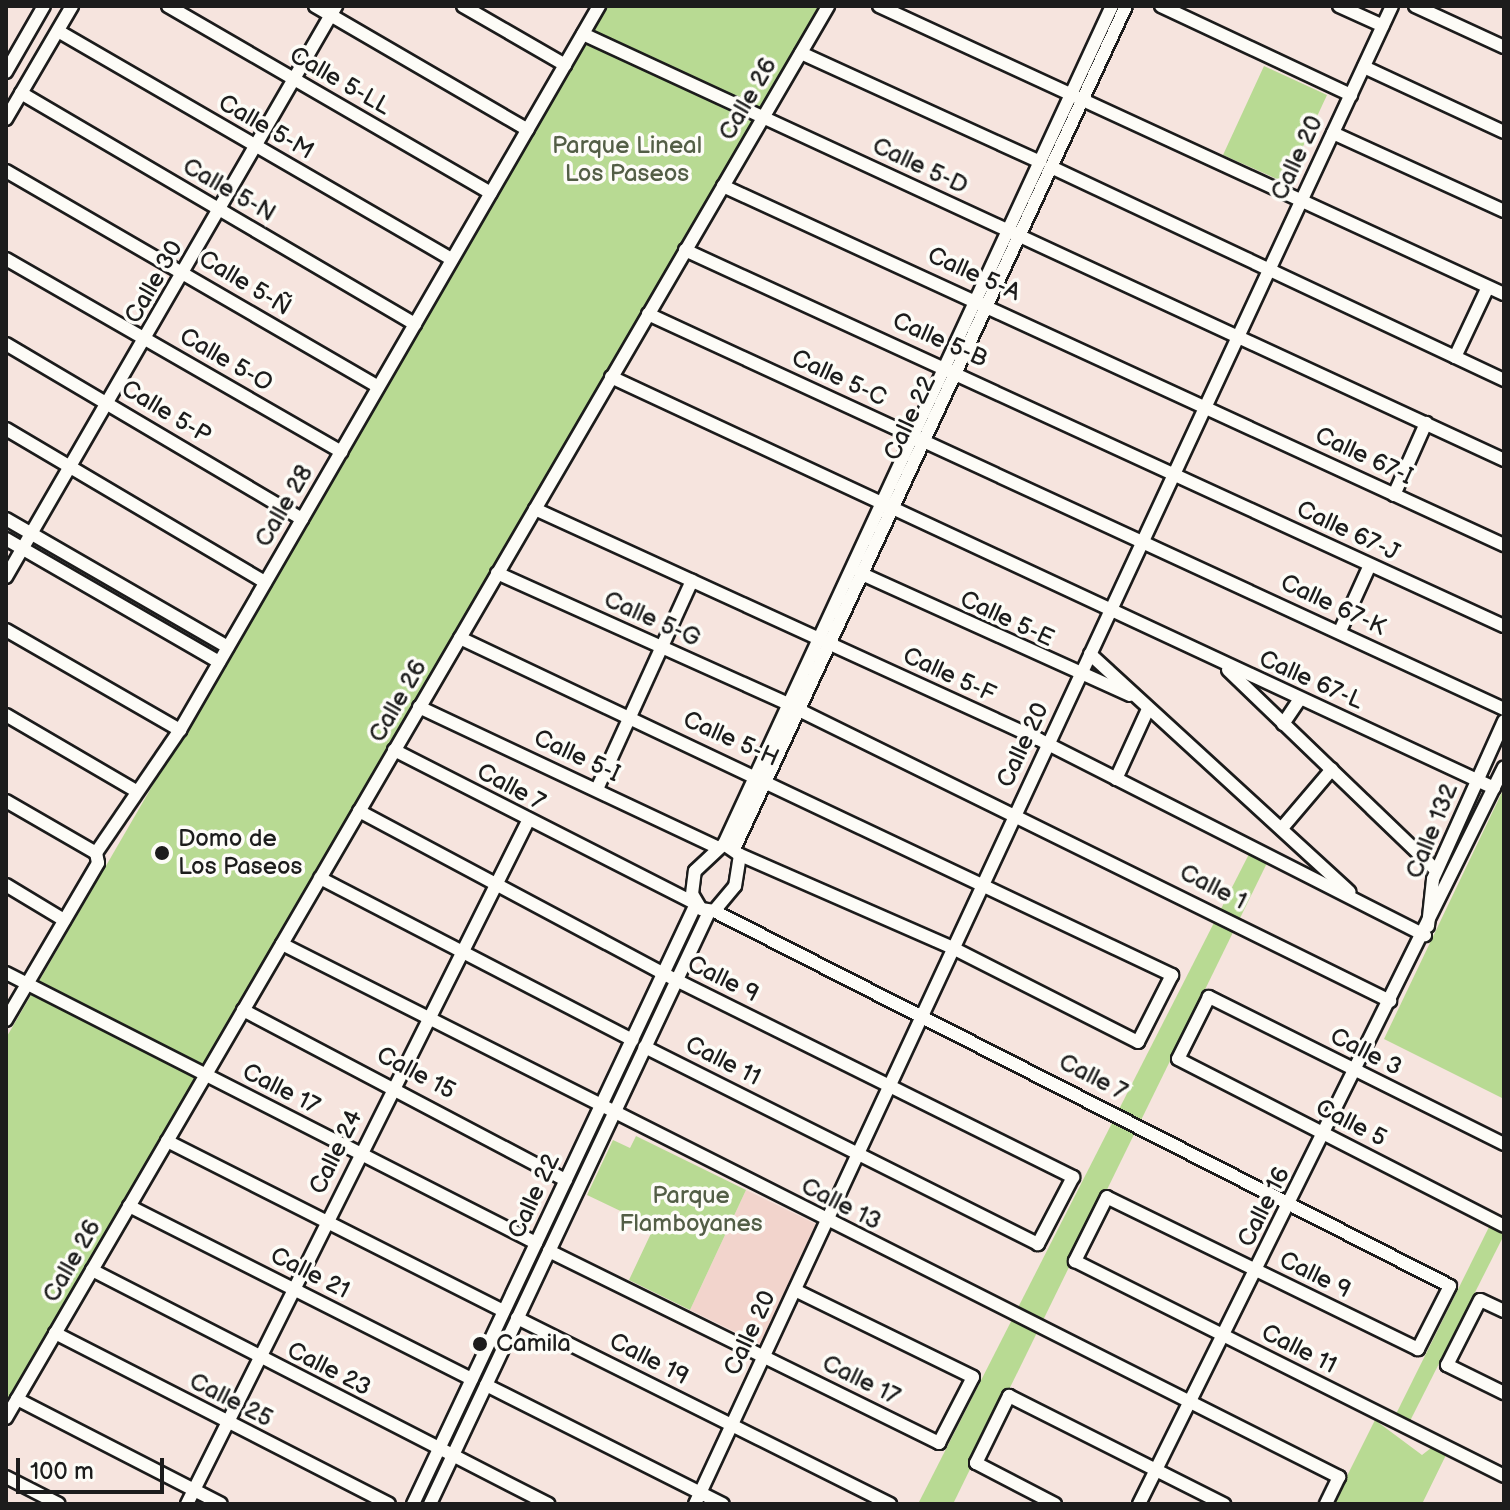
<!DOCTYPE html>
<meta charset="utf-8">
<style>
body{margin:0}
#map{position:relative;width:1510px;height:1510px;overflow:hidden;background:#f6e4de;font-family:"Balsamiq Sans",sans-serif}
div>[style]{position:absolute}
.built>*{inset:0;background:#f2d4cc}
.green>*{inset:0;background:#b8da93}
.roads{filter:drop-shadow(2px 0 #1c1c1c) drop-shadow(-2px 0 #1c1c1c) drop-shadow(0 2px #1c1c1c) drop-shadow(0 -2px #1c1c1c)}
.minor>*{height:12px;margin:-6px;padding:0 6px;transform-origin:6px;border-radius:6px;background:#fdfcf7}
.dots>*{width:22px;height:22px;translate:-50% -50%;box-sizing:border-box;border:4px solid #fdfcf7;border-radius:50%}
span{translate:-50% -50%;white-space:nowrap;text-align:center;line-height:1.15;-webkit-text-stroke:7px #fdfcf7;paint-order:stroke}
.street-label{font-size:24px;color:#1c1c1c}
.park-label{font-size:24px;color:#535e46}
.poi-label{font-size:24px;color:#1c1c1c}
.left{translate:0 -50%;text-align:left}
.frame{position:absolute;inset:0;border:8px solid #1c1c1c;pointer-events:none}
.scale{position:absolute;left:16px;top:1458px;width:148px;height:36px;box-sizing:border-box;border:4px solid #1c1c1c;border-top:0;padding-left:10px;font-size:24px;line-height:28px;white-space:nowrap;color:#1c1c1c;-webkit-text-stroke:6px #fdfcf7;paint-order:stroke}
</style>
<div id="map">
<div class="built">
<i style="clip-path:polygon(746px 1190px,816px 1224px,760px 1344px,690px 1310px)"></i>
</div>
<div class="green">
<i style="clip-path:polygon(605px 6px,822px 6px,419px 707px,6px 1404px,6px 1038px)"></i>
<i style="clip-path:polygon(1264px 66px,1327px 95px,1286px 183px,1223px 155px)"></i>
<i style="clip-path:polygon(1504px 788px,1504px 1099px,1384px 1039px)"></i>
<i style="clip-path:polygon(1249px 854px,1267px 863px,953px 1504px,918px 1504px)"></i>
<i style="clip-path:polygon(636px 1136px,746px 1190px,690px 1310px,629px 1280px,654px 1227px,587px 1195px,613px 1140px,630px 1148px)"></i>
<i style="clip-path:polygon(1490px 1225px,1504px 1235px,1410px 1421px,1396px 1414px)"></i>
<i style="clip-path:polygon(1375px 1420px,1422px 1455px,1431px 1448px,1446px 1455px,1422px 1504px,1333px 1504px)"></i>
</div>
<div class="roads">
<div class="minor">
<i style="left:168px;top:6px;width:373px;rotate:30.1deg"></i>
<i style="left:315px;top:6px;width:246px;rotate:30.2deg"></i>
<i style="left:463px;top:6px;width:118px;rotate:30deg"></i>
<i style="left:879px;top:6px;width:688px;rotate:24.74deg"></i>
<i style="left:1161px;top:6px;width:210px;rotate:25.1deg"></i>
<i style="left:1339px;top:6px;width:48px;rotate:24.4deg"></i>
<i style="left:1415px;top:6px;width:98px;rotate:24.7deg"></i>
<i style="left:58px;top:31px;width:455px;rotate:30.1deg"></i>
<i style="left:583px;top:34px;width:1015px;rotate:24.82deg"></i>
<i style="left:801px;top:53px;width:263px;rotate:24.5deg"></i>
<i style="left:1364px;top:67px;width:154px;rotate:24.9deg"></i>
<i style="left:6px;top:72px;width:76px;rotate:-60.1deg"></i>
<i style="left:21px;top:93px;width:457px;rotate:30.4deg"></i>
<i style="left:6px;top:119px;width:131px;rotate:-59.7deg"></i>
<i style="left:1333px;top:133px;width:188px;rotate:24.5deg"></i>
<i style="left:1051px;top:167px;width:501px;rotate:25.18deg"></i>
<i style="left:6px;top:171px;width:430px;rotate:30.1deg"></i>
<i style="left:723px;top:186px;width:860px;rotate:24.69deg"></i>
<i style="left:685px;top:250px;width:901px;rotate:24.66deg"></i>
<i style="left:6px;top:259px;width:387px;rotate:29.9deg"></i>
<i style="left:648px;top:314px;width:943px;rotate:24.77deg"></i>
<i style="left:6px;top:344px;width:344px;rotate:30.6deg"></i>
<i style="left:1455px;top:357px;width:77px;rotate:-64.8deg"></i>
<i style="left:611px;top:377px;width:974px;rotate:24.96deg"></i>
<i style="left:6px;top:429px;width:301px;rotate:30.6deg"></i>
<i style="left:1394px;top:495px;width:79px;rotate:-66deg"></i>
<i style="left:535px;top:509px;width:553px;rotate:24.57deg"></i>
<i style="left:1038px;top:739px;width:434px;rotate:26.9deg"></i>
<i style="left:6px;top:519px;width:256px;rotate:30deg"></i>
<i style="left:6px;top:539px;width:246px;rotate:30deg"></i>
<i style="left:497px;top:573px;width:320px;rotate:24.2deg"></i>
<i style="left:862px;top:574px;width:294px;rotate:24.3deg"></i>
<i style="left:6px;top:577px;width:660px;rotate:-59.97deg"></i>
<i style="left:6px;top:630px;width:201px;rotate:29.9deg"></i>
<i style="left:1340px;top:631px;width:72px;rotate:-65.6deg"></i>
<i style="left:460px;top:638px;width:788px;rotate:25.33deg"></i>
<i style="left:1172px;top:975px;width:75px;rotate:116.9deg"></i>
<i style="left:1138px;top:1042px;width:208px;rotate:-153.1deg"></i>
<i style="left:953px;top:948px;width:232px;rotate:-156.4deg"></i>
<i style="left:1090px;top:654px;width:352px;rotate:42.5deg"></i>
<i style="left:1228px;top:670px;width:289px;rotate:43.9deg"></i>
<i style="left:419px;top:707px;width:327px;rotate:25.2deg"></i>
<i style="left:799px;top:710px;width:659px;rotate:26.21deg"></i>
<i style="left:6px;top:715px;width:151px;rotate:30.3deg"></i>
<i style="left:1283px;top:724px;width:30px;rotate:-56deg"></i>
<i style="left:394px;top:750px;width:337px;rotate:27deg"></i>
<i style="left:1116px;top:779px;width:77px;rotate:-65.4deg"></i>
<i style="left:597px;top:789px;width:229px;rotate:-65.5deg"></i>
<i style="left:6px;top:801px;width:104px;rotate:30deg"></i>
<i style="left:359px;top:811px;width:346px;rotate:28.1deg"></i>
<i style="left:664px;top:974px;width:457px;rotate:26.4deg"></i>
<i style="left:1073px;top:1177px;width:76px;rotate:117.6deg"></i>
<i style="left:1038px;top:1244px;width:440px;rotate:-153.4deg"></i>
<i style="left:1282px;top:828px;width:77px;rotate:-49.7deg"></i>
<i style="left:724px;top:844px;width:923px;rotate:-65.16deg"></i>
<i style="left:724px;top:844px;width:19px;rotate:35deg"></i>
<i style="left:740px;top:855px;width:31px;rotate:99deg"></i>
<i style="left:735px;top:886px;width:33px;rotate:130deg"></i>
<i style="left:714px;top:911px;width:13px;rotate:-171deg"></i>
<i style="left:701px;top:909px;width:17px;rotate:-121deg"></i>
<i style="left:692px;top:894px;width:23px;rotate:-83deg"></i>
<i style="left:695px;top:871px;width:40px;rotate:-43deg"></i>
<i style="left:734px;top:849px;width:930px;rotate:-65.06deg"></i>
<i style="left:320px;top:878px;width:352px;rotate:27.4deg"></i>
<i style="left:6px;top:885px;width:68px;rotate:31.1deg"></i>
<i style="left:714px;top:911px;width:826px;rotate:27deg"></i>
<i style="left:1450px;top:1286px;width:71px;rotate:116.9deg"></i>
<i style="left:1418px;top:1349px;width:346px;rotate:-154deg"></i>
<i style="left:1107px;top:1197px;width:72px;rotate:116.6deg"></i>
<i style="left:1075px;top:1261px;width:480px;rotate:26.6deg"></i>
<i style="left:1428px;top:926px;width:47px;rotate:-83.9deg"></i>
<i style="left:1433px;top:879px;width:173px;rotate:-65.8deg"></i>
<i style="left:282px;top:944px;width:1184px;rotate:26.76deg"></i>
<i style="left:1339px;top:1477px;width:30px;rotate:116deg"></i>
<i style="left:6px;top:973px;width:595px;rotate:27deg"></i>
<i style="left:243px;top:1010px;width:365px;rotate:27.8deg"></i>
<i style="left:6px;top:1020px;width:182px;rotate:-59.6deg"></i>
<i style="left:98px;top:863px;width:10px;rotate:-101deg"></i>
<i style="left:96px;top:853px;width:149px;rotate:-55.7deg"></i>
<i style="left:180px;top:730px;width:837px;rotate:-59.94deg"></i>
<i style="left:167px;top:1141px;width:377px;rotate:26.8deg"></i>
<i style="left:1504px;top:1144px;width:330px;rotate:-153.5deg"></i>
<i style="left:1209px;top:997px;width:69px;rotate:116.6deg"></i>
<i style="left:1178px;top:1059px;width:366px;rotate:27.1deg"></i>
<i style="left:129px;top:1206px;width:384px;rotate:26.8deg"></i>
<i style="left:549px;top:1251px;width:435px;rotate:26.2deg"></i>
<i style="left:939px;top:1443px;width:74px;rotate:-62.7deg"></i>
<i style="left:973px;top:1377px;width:198px;rotate:-154deg"></i>
<i style="left:92px;top:1270px;width:513px;rotate:27.16deg"></i>
<i style="left:1504px;top:1311px;width:26px;rotate:-155deg"></i>
<i style="left:1480px;top:1300px;width:73px;rotate:116.9deg"></i>
<i style="left:1447px;top:1365px;width:64px;rotate:26.2deg"></i>
<i style="left:517px;top:1318px;width:417px;rotate:26.5deg"></i>
<i style="left:55px;top:1333px;width:375px;rotate:27.1deg"></i>
<i style="left:486px;top:1385px;width:265px;rotate:26.7deg"></i>
<i style="left:17px;top:1399px;width:229px;rotate:27.2deg"></i>
<i style="left:6px;top:1418px;width:1634px;rotate:-59.79deg"></i>
<i style="left:6px;top:1477px;width:59px;rotate:27deg"></i>
<i style="left:187px;top:1504px;width:763px;rotate:-63.47deg"></i>
<i style="left:413px;top:1504px;width:661px;rotate:-64.75deg"></i>
<i style="left:430px;top:1504px;width:654px;rotate:-64.77deg"></i>
<i style="left:695px;top:1504px;width:1652px;rotate:-65.05deg"></i>
<i style="left:1055px;top:1504px;width:89px;rotate:-152.6deg"></i>
<i style="left:976px;top:1463px;width:75px;rotate:-63.8deg"></i>
<i style="left:1009px;top:1396px;width:241px;rotate:26.7deg"></i>
<i style="left:1139px;top:1504px;width:822px;rotate:-63.65deg"></i>
</div>
</div>
<div class="dots">
<i style="left:162px;top:853px;background:#1c1c1c"></i>
<i style="left:480px;top:1344px;background:#1c1c1c"></i>
</div>
<div class="street-label">
<span style="left:340px;top:81px;rotate:30deg">Calle 5-LL</span>
<span style="left:748px;top:99px;rotate:-60deg">Calle 26</span>
<span style="left:266px;top:127px;rotate:30deg">Calle 5-M</span>
<span style="left:1297px;top:158px;rotate:-65deg">Calle 20</span>
<span style="left:920px;top:166px;rotate:25deg">Calle 5-D</span>
<span style="left:229px;top:190px;rotate:30deg">Calle 5-N</span>
<span style="left:974px;top:274px;rotate:24deg">Calle 5-A</span>
<span style="left:154px;top:282px;rotate:-60deg">Calle 30</span>
<span style="left:245px;top:283px;rotate:31deg">Calle 5-Ñ</span>
<span style="left:940px;top:340px;rotate:24deg">Calle 5-B</span>
<span style="left:226px;top:360px;rotate:30deg">Calle 5-O</span>
<span style="left:839px;top:378px;rotate:25deg">Calle 5-C</span>
<span style="left:166px;top:412px;rotate:31deg">Calle 5-P</span>
<span style="left:910px;top:418px;rotate:-65deg">Calle 22</span>
<span style="left:1364px;top:456px;rotate:25deg">Calle 67-I</span>
<span style="left:284px;top:506px;rotate:-60deg">Calle 28</span>
<span style="left:1348px;top:531px;rotate:25deg">Calle 67-J</span>
<span style="left:1333px;top:605px;rotate:25deg">Calle 67-K</span>
<span style="left:652px;top:619px;rotate:24deg">Calle 5-G</span>
<span style="left:1007px;top:619px;rotate:25deg">Calle 5-E</span>
<span style="left:949px;top:675px;rotate:25deg">Calle 5-F</span>
<span style="left:1311px;top:680px;rotate:24deg">Calle 67-L</span>
<span style="left:398px;top:701px;rotate:-60deg">Calle 26</span>
<span style="left:731px;top:739px;rotate:24deg">Calle 5-H</span>
<span style="left:1023px;top:745px;rotate:-65deg">Calle 20</span>
<span style="left:577px;top:756px;rotate:25deg">Calle 5-I</span>
<span style="left:511px;top:787px;rotate:28deg">Calle 7</span>
<span style="left:1432px;top:831px;rotate:-68deg">Calle 132</span>
<span style="left:1213px;top:887px;rotate:27deg">Calle 1</span>
<span style="left:723px;top:979px;rotate:26deg">Calle 9</span>
<span style="left:1366px;top:1052px;rotate:27deg">Calle 3</span>
<span style="left:723px;top:1061px;rotate:27deg">Calle 11</span>
<span style="left:416px;top:1073px;rotate:28deg">Calle 15</span>
<span style="left:1093px;top:1077px;rotate:27deg">Calle 7</span>
<span style="left:281px;top:1089px;rotate:27deg">Calle 17</span>
<span style="left:1351px;top:1123px;rotate:27deg">Calle 5</span>
<span style="left:336px;top:1152px;rotate:-64deg">Calle 24</span>
<span style="left:534px;top:1196px;rotate:-65deg">Calle 22</span>
<span style="left:841px;top:1204px;rotate:27deg">Calle 13</span>
<span style="left:1264px;top:1207px;rotate:-63deg">Calle 16</span>
<span style="left:72px;top:1261px;rotate:-60deg">Calle 26</span>
<span style="left:310px;top:1273px;rotate:27deg">Calle 21</span>
<span style="left:1315px;top:1275px;rotate:26deg">Calle 9</span>
<span style="left:750px;top:1333px;rotate:-65deg">Calle 20</span>
<span style="left:1299px;top:1349px;rotate:27deg">Calle 11</span>
<span style="left:649px;top:1359px;rotate:27deg">Calle 19</span>
<span style="left:329px;top:1369px;rotate:27deg">Calle 23</span>
<span style="left:861px;top:1380px;rotate:26deg">Calle 17</span>
<span style="left:231px;top:1400px;rotate:27deg">Calle 25</span>
</div>
<div class="park-label">
<span style="left:627px;top:160px">Parque Lineal<br>Los Paseos</span>
<span style="left:691px;top:1210px">Parque<br>Flamboyanes</span>
</div>
<div class="poi-label">
<span class="left" style="left:178px;top:853px">Domo de<br>Los Paseos</span>
<span class="left" style="left:496px;top:1344px">Camila</span>
</div>
<div class="frame"></div>
<div class="scale">100 m</div>
</div>
